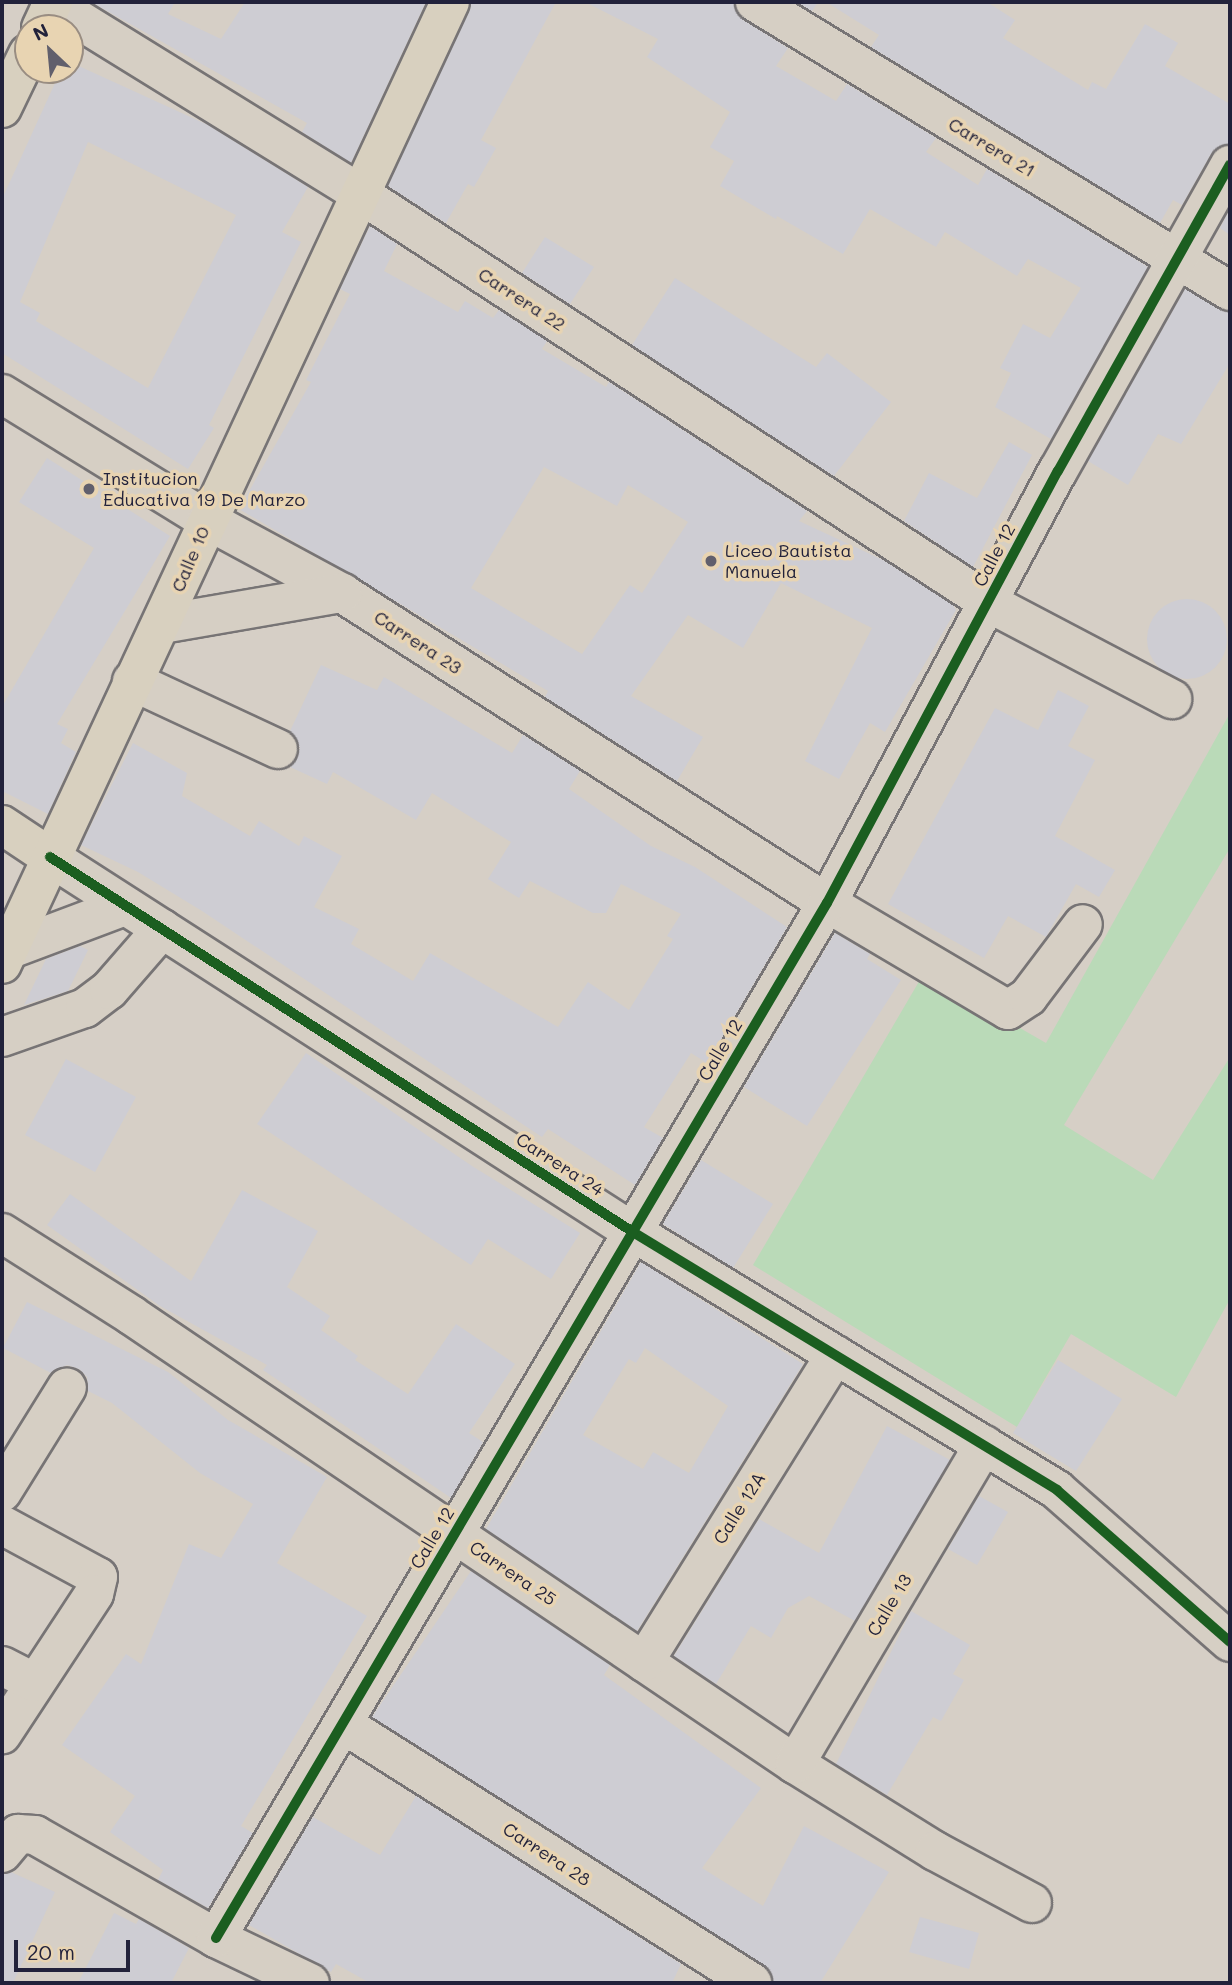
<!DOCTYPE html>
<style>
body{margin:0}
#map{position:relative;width:1232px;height:1985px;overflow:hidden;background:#d6cfc6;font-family:Mali,sans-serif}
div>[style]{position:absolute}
.green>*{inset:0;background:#badab8}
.building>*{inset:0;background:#cecdd3}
.round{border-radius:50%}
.roads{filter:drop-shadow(2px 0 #777475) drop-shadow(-2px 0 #777475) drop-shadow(0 2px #777475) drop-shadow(0 -2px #777475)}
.minor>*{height:38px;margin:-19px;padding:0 19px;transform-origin:19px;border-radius:19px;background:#d6cfc4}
.major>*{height:38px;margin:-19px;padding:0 19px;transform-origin:19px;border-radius:19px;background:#d8d0bf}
.cycleway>*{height:10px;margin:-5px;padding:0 5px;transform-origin:5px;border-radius:5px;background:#1b5e20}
.dots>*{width:19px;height:19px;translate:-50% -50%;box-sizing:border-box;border:4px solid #e8d4b2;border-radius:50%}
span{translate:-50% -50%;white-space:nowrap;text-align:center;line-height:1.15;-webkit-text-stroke:7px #e8d4b2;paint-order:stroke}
.street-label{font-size:18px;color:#22223b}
.poi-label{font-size:18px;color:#22223b}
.left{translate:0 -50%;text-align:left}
.frame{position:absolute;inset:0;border:4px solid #22223b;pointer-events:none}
.north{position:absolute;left:14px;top:14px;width:70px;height:70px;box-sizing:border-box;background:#e8d4b2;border:2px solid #998d82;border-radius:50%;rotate:334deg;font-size:19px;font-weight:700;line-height:28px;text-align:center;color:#22223b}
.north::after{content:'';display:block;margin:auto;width:24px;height:32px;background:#615f6c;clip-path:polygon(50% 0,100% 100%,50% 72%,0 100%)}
.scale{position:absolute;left:14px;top:1940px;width:116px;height:32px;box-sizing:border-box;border:4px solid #22223b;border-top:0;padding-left:9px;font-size:21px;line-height:24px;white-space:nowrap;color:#22223b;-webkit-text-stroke:5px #e8d4b2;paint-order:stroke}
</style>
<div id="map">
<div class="green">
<i style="clip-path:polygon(1230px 713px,1230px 848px,1064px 1125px,1153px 1180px,1230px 1057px,1230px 1299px,1176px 1397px,1071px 1334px,1017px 1427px,753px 1265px,924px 973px,1046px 1043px)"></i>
</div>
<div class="building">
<i style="clip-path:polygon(91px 2px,175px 2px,168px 14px,221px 39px,245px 2px,426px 2px,351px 163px,302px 132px,307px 123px)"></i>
<i style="clip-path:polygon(472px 2px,556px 2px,481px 140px,496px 148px,474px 187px,468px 184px,446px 223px,388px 186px)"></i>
<i style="clip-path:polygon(585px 2px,733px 2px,743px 20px,788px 48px,776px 66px,836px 101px,847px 84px,936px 138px,926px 152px,978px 185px,987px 169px,1148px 267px,1051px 439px,995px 407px,1011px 373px,1000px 368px,1023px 324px,1050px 338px,1081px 288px,1028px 259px,1017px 276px,945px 232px,936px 247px,870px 209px,843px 254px,777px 216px,776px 219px,720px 186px,734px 161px,710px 147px,730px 112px,647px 57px,658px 39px)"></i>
<i style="clip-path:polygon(797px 2px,818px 2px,812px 11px)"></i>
<i style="clip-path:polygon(826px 2px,987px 2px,1015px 20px,1003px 38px,1088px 90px,1092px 82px,1106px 89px,1145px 24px,1178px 43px,1165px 66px,1230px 104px,1230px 143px,1211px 154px,1182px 205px,1173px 200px,1160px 223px,871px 47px,879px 35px)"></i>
<i style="clip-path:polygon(evenodd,70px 62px,208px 125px,308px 187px,282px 232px,301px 242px,209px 425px,214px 428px,188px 469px,2px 353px,2px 199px,61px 70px,70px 70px,70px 62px,88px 142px,236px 215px,148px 388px,36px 321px,40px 313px,20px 302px,88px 142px)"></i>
<i style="clip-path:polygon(1230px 209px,1230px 235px,1220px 228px)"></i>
<i style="clip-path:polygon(evenodd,370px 226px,397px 244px,384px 271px,458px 312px,465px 301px,493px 318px,499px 310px,547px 341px,542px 349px,606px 387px,609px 382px,807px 511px,799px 521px,883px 560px,953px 605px,956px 610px,885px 732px,870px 723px,839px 779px,805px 761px,872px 628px,781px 583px,743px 648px,688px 615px,631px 696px,703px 737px,677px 781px,545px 697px,548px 691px,239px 509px,311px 382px,306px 380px,350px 294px,340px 289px,370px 226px,544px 467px,617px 506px,628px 485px,688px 522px,642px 593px,630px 585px,582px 654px,471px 588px,544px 467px)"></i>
<i style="clip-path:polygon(545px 237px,594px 267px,570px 304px,522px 273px)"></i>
<i style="clip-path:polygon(675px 278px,816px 367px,827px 353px,891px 402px,834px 476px,632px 345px)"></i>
<i style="clip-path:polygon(1185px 289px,1230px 313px,1230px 363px,1181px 444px,1158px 434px,1128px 485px,1088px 461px)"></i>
<i style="clip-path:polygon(1009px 442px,1032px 455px,973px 567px,904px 521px,929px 473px,977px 498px)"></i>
<i style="clip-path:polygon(47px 458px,170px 536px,57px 724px,68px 729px,61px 743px,76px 752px,48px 814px,2px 791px,2px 707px,94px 548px,19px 502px)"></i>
<i class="round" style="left:1147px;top:599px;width:80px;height:80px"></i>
<i style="clip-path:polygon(321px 665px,377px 690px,384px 677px,512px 753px,523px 735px,580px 771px,569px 789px,651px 846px,695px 867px,787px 927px,707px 1063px,691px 1053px,644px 1127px,663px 1138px,635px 1185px,548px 1129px,542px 1137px,202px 911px,138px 872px,81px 845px,133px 743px,187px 773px,182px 796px,250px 836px,259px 821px,299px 846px,304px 836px,342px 856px,314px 907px,359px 929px,351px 944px,413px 981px,430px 953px,558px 1027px,588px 982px,629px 1010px,673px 939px,667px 936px,681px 914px,621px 884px,606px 913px,593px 913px,530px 881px,519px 898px,488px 879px,511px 842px,432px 793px,416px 820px,333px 772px,327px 784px,290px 767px,300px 748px,290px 731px)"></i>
<i style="clip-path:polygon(1058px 690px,1089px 706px,1068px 746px,1095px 760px,1055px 836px,1115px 870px,1099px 897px,1076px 884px,1046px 937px,1008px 916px,984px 958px,888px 904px,995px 708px,1038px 730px)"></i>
<i style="clip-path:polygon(835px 933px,870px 954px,867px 959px,901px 980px,807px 1126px,744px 1087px)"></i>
<i style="clip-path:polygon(80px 946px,88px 950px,68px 991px,24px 1005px,46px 959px)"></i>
<i style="clip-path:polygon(306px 1053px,472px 1166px,580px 1233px,551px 1279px,488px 1239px,471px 1265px,257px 1124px)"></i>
<i style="clip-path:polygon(66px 1059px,136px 1097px,95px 1172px,25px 1135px)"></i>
<i style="clip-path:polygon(701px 1160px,773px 1204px,733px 1268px,663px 1224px)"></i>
<i style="clip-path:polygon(242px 1190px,318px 1231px,287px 1287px,330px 1316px,321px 1330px,358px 1356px,355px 1360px,408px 1394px,456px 1324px,515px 1364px,469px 1433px,483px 1442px,451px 1498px,263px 1370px,267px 1365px,160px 1306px,47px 1225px,70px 1194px,191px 1281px)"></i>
<i style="clip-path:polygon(evenodd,641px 1262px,803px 1364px,637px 1631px,486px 1529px,641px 1262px,645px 1348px,728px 1406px,689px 1473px,653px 1452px,643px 1469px,583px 1435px,629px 1359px,636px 1363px,645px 1348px)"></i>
<i style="clip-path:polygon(27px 1302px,168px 1372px,228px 1420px,327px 1477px,277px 1563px,367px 1616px,241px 1826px,253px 1833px,208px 1908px,158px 1880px,163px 1870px,110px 1832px,135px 1796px,62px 1745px,126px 1654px,141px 1664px,189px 1544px,221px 1558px,253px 1504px,200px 1473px,112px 1403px,88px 1391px,87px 1377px,79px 1369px,67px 1365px,51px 1373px,3px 1348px)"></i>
<i style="clip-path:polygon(1058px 1360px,1122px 1399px,1076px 1471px,1013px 1433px)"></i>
<i style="clip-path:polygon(887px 1426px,950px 1460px,855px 1621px,809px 1596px,788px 1608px,771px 1638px,751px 1626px,716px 1684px,674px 1656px,759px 1519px,819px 1553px)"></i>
<i style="clip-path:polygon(979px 1496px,1008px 1512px,977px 1565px,948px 1549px)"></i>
<i style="clip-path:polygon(471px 1571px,610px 1665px,604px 1675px,761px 1788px,702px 1868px,763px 1906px,804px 1826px,889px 1872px,820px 1983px,774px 1983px,764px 1965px,372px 1717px)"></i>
<i style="clip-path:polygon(911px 1611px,970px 1645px,953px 1674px,964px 1680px,941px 1721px,933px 1717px,887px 1795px,836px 1764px)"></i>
<i style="clip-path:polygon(416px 1796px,681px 1964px,672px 1983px,370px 1983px,336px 1964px,331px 1972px,249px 1925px,313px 1817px,380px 1855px)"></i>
<i style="clip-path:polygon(11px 1872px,55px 1892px,13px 1983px,2px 1983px,2px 1874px)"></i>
<i style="clip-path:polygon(114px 1913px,136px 1924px,139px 1919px,189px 1948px,171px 1983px,78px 1983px)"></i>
<i style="clip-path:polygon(920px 1917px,979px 1933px,969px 1969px,909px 1952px)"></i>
</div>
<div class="roads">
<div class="minor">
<i style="left:50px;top:2px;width:367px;rotate:31.7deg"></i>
<i style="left:362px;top:195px;width:748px;rotate:33.05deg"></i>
<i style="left:989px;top:603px;width:207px;rotate:27.7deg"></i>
<i style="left:755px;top:2px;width:556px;rotate:31.32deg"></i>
<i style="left:2px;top:394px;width:241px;rotate:31.6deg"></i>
<i style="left:207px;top:520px;width:153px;rotate:28.4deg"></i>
<i style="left:342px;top:593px;width:576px;rotate:32.59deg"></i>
<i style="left:827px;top:903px;width:210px;rotate:30.6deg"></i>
<i style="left:1008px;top:1010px;width:24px;rotate:-33deg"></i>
<i style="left:1028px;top:997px;width:91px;rotate:-53deg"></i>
<i style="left:162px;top:624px;width:183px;rotate:-9.8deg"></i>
<i style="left:132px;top:681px;width:161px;rotate:25deg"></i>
<i style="left:50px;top:857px;width:693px;rotate:32.75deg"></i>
<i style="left:633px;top:1232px;width:496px;rotate:31.3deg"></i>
<i style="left:1057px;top:1490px;width:230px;rotate:41.3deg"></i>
<i style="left:8px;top:950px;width:125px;rotate:-20.6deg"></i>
<i style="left:2px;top:1037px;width:88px;rotate:-19.3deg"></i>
<i style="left:85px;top:1008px;width:30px;rotate:-37deg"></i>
<i style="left:109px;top:990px;width:81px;rotate:-49deg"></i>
<i style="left:2px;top:1233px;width:153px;rotate:32.4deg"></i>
<i style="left:131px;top:1315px;width:802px;rotate:34.07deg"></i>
<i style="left:795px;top:1764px;width:165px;rotate:31.9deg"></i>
<i style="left:935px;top:1851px;width:110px;rotate:28.2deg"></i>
<i style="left:2px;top:1492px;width:123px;rotate:-58.2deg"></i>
<i style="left:2px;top:1525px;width:109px;rotate:28.4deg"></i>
<i style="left:98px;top:1577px;width:17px;rotate:103deg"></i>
<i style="left:94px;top:1594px;width:168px;rotate:123.3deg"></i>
<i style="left:644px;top:1662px;width:362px;rotate:-58.1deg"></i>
<i style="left:2px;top:1666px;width:35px;rotate:27deg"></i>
<i style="left:343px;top:1724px;width:484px;rotate:32.3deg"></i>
<i style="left:795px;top:1764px;width:371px;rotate:-59.4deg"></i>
<i style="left:2px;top:1853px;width:25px;rotate:-50deg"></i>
<i style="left:18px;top:1834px;width:17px;rotate:3deg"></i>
<i style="left:35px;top:1835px;width:208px;rotate:29.6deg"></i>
<i style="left:216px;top:1938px;width:104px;rotate:25.6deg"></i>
<i style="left:216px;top:1938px;width:1202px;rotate:-59.45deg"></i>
<i style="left:827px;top:903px;width:490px;rotate:-61.9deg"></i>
<i style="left:1058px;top:471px;width:351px;rotate:-60.7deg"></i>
</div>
<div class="major">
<i style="left:41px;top:28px;width:29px;rotate:-65deg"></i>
<i style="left:2px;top:108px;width:60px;rotate:-64.3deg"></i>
<i style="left:2px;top:825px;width:58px;rotate:33.7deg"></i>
<i style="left:2px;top:964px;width:1061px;rotate:-65.03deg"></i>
</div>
</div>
<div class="cycleway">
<i style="left:50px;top:857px;width:693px;rotate:32.75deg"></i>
<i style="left:633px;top:1232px;width:496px;rotate:31.3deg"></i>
<i style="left:1057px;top:1490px;width:230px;rotate:41.3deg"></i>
<i style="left:216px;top:1938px;width:1202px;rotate:-59.45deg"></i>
<i style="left:827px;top:903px;width:490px;rotate:-61.9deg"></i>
<i style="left:1058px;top:471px;width:351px;rotate:-60.7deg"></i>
</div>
<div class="dots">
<i style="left:89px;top:489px;background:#615f6c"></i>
<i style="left:711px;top:561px;background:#615f6c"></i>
</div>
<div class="street-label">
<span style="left:992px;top:147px;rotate:31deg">Carrera 21</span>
<span style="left:522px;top:299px;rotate:33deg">Carrera 22</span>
<span style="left:994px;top:555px;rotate:-62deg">Calle 12</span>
<span style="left:190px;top:559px;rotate:-67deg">Calle 10</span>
<span style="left:418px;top:642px;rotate:33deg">Carrera 23</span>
<span style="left:720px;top:1050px;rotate:-59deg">Calle 12</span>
<span style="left:560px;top:1164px;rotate:33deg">Carrera 24</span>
<span style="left:739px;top:1508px;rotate:-58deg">Calle 12A</span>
<span style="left:432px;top:1538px;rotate:-59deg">Calle 12</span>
<span style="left:513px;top:1573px;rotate:34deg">Carrera 25</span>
<span style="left:889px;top:1605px;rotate:-59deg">Calle 13</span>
<span style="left:547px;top:1854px;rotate:33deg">Carrera 28</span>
</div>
<div class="poi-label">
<span class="left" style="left:103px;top:489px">Institucion<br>Educativa 19 De Marzo</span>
<span class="left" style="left:725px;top:561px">Liceo Bautista<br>Manuela</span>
</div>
<div class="frame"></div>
<div class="north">N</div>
<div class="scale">20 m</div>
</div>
